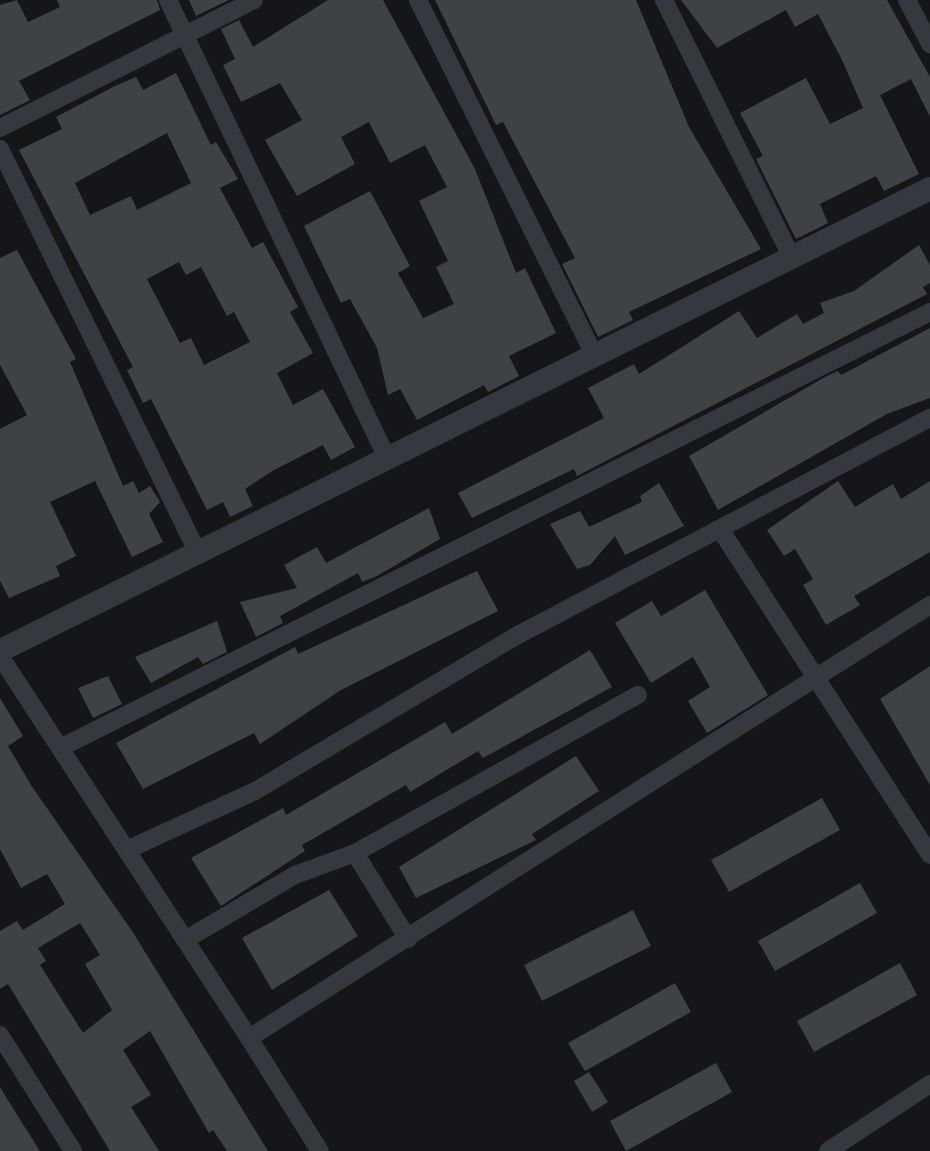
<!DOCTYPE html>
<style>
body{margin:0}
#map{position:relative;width:930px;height:1151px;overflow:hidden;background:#161618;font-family:Inter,sans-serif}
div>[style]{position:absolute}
.building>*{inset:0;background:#404145}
.minor>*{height:18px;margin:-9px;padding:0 9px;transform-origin:9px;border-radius:9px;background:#37383d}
.tertiary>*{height:23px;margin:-11.5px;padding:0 11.5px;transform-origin:11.5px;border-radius:11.5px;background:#37383d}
span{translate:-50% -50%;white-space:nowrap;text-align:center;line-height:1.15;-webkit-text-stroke:6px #111113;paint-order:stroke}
</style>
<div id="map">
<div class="building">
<i style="clip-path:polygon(17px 0,28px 22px,60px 7px,57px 0,157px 0,160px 10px,19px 81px,30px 100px,0 115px,0 5px)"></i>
<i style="clip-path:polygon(189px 0,229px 0,196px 16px)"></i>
<i style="clip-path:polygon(328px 0,383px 0,475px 169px,516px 273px,525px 268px,556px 333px,509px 356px,519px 376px,488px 392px,484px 385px,417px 420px,400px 389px,388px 395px,377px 348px,350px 299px,341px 303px,304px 226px,370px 191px,410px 266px,398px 273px,423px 318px,454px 304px,436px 267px,448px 261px,419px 201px,447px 187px,425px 145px,390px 163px,369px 122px,341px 137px,355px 164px,297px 196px,265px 140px,302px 120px,280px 83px,241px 102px,223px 65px,235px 59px,221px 29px,239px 20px,253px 47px)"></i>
<i style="clip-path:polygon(435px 0,636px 0,689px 127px,761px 249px,629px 312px,633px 320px,598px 337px,562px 264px,575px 258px,503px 122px,496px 125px)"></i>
<i style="clip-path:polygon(681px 0,887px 0,930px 77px,930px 117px,911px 79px,880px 95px,919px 174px,884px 191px,876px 176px,820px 204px,828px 223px,796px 239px,756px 159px,763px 156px,740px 113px,806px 78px,830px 124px,863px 108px,842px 60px,818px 14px,795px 27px,786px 10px,717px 48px)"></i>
<i style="clip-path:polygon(evenodd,176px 73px,211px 145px,216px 142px,238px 179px,220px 188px,252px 248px,263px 242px,298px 307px,290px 312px,313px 353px,277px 373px,293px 405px,323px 389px,355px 447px,331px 460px,323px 445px,272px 471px,245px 489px,253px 506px,230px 517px,223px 502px,207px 510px,151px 399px,143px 403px,127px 370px,133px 367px,19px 150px,62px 129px,56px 117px,115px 86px,136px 77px,143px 90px,176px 73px,167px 133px,191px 183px,137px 210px,131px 196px,90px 215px,75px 183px,167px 133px,176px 73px,179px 262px,186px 275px,201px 267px,227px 316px,234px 312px,250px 342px,204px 365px,191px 338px,180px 343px,147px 279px,179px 262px)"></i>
<i style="clip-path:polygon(919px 245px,930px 265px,930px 283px,923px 287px,927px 294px,577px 476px,574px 469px,472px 518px,458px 493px,604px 418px,588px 388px,634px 364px,639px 374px,739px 311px,757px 338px,797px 314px,803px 324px,824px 313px,820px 303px,854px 291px)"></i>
<i style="clip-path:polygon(17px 250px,76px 359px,70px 362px,123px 486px,133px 481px,139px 493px,150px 486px,160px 502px,149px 514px,163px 542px,132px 557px,95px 481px,50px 502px,76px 556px,56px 566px,60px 576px,9px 598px,0 581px,0 429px,27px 415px,0 365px,0 258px)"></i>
<i style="clip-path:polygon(930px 328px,930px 398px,887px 414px,718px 510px,689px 456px,825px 377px,838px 371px,841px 375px)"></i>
<i style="clip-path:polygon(838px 481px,855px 507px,893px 484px,901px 499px,930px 481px,930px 552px,854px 596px,860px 605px,826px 625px,803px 585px,813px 579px,795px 549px,784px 556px,767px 530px)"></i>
<i style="clip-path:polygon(659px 483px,684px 526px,625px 555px,615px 536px,590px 565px,577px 569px,550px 524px,580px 511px,589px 527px,642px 502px,640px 496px)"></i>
<i style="clip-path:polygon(429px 508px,440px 539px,377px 576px,362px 582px,358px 573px,280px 616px,283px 623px,256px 637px,240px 602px,297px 588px,284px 565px,317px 547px,326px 563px)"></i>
<i style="clip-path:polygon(477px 571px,498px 611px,341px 690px,260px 744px,254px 733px,143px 789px,116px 743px,295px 647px,298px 654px)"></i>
<i style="clip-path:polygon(705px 590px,768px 695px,707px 733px,688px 701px,710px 687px,693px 657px,651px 683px,615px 623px,652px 601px,661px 616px)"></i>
<i style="clip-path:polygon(217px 621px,227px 652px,203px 664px,198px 657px,151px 683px,135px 657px)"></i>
<i style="clip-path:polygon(590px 650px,612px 687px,483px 758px,478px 751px,410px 792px,406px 785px,302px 845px,305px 851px,221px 906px,191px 858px,283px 808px,286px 815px,445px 722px,452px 734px)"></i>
<i style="clip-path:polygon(930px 666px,930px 785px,880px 699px)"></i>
<i style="clip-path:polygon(108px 676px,122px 704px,93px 718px,78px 688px)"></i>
<i style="clip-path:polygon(evenodd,0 698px,23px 736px,8px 746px,31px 785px,134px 934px,268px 1151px,227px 1151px,213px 1130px,209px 1133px,150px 1031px,123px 1050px,151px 1095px,131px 1107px,159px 1151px,110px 1151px,8px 984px,0 989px,0 931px,17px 921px,23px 930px,65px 904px,47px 874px,21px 888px,0 849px,0 698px,80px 923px,100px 955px,85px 964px,112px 1010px,83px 1033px,40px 965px,46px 961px,38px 948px,80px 923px)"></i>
<i style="clip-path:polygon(576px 756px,599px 791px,532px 834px,536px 840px,416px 898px,399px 867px)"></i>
<i style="clip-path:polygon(822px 798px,840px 830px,729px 892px,711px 860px)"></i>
<i style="clip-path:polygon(860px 883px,877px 913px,775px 971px,758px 941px)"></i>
<i style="clip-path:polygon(329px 890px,358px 936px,272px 990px,242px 938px)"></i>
<i style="clip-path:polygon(633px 910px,651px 946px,542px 1001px,524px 965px)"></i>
<i style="clip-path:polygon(900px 963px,917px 995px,814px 1052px,797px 1021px)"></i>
<i style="clip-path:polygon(675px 983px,691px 1012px,585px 1071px,568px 1043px)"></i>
<i style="clip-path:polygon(716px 1063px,732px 1092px,626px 1151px,610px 1121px)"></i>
<i style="clip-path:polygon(589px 1072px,608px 1102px,592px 1112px,574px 1081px)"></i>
<i style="clip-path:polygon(0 1087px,19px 1118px,40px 1151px,0 1151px)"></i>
</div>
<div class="minor">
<i style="left:168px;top:0;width:508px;rotate:64.44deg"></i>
<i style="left:418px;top:0;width:396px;rotate:63.6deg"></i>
<i style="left:664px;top:0;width:286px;rotate:63.6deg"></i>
<i style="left:907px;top:0;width:50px;rotate:62.4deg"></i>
<i style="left:0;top:128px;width:284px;rotate:-26.7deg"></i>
<i style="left:0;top:149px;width:449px;rotate:63.9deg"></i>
<i style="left:722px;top:532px;width:384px;rotate:57.2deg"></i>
<i style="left:0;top:656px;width:456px;rotate:56.9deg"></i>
<i style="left:249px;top:1038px;width:807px;rotate:-32.45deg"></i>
<i style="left:60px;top:748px;width:973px;rotate:-26.62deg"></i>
<i style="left:129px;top:849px;width:139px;rotate:-24.7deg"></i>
<i style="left:255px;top:791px;width:306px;rotate:-30.7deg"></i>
<i style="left:518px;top:635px;width:466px;rotate:-27.8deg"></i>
<i style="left:355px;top:853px;width:324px;rotate:-29.2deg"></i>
<i style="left:185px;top:940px;width:128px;rotate:-30.6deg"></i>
<i style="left:295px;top:875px;width:64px;rotate:-20.1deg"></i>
<i style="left:355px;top:853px;width:101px;rotate:58.4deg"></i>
<i style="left:0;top:1035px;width:137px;rotate:57.8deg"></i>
<i style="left:249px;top:1038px;width:133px;rotate:57.9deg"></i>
<i style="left:828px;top:1151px;width:122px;rotate:-33.3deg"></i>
</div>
<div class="tertiary">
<i style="left:0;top:650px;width:1038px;rotate:-26.42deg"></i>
</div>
</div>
